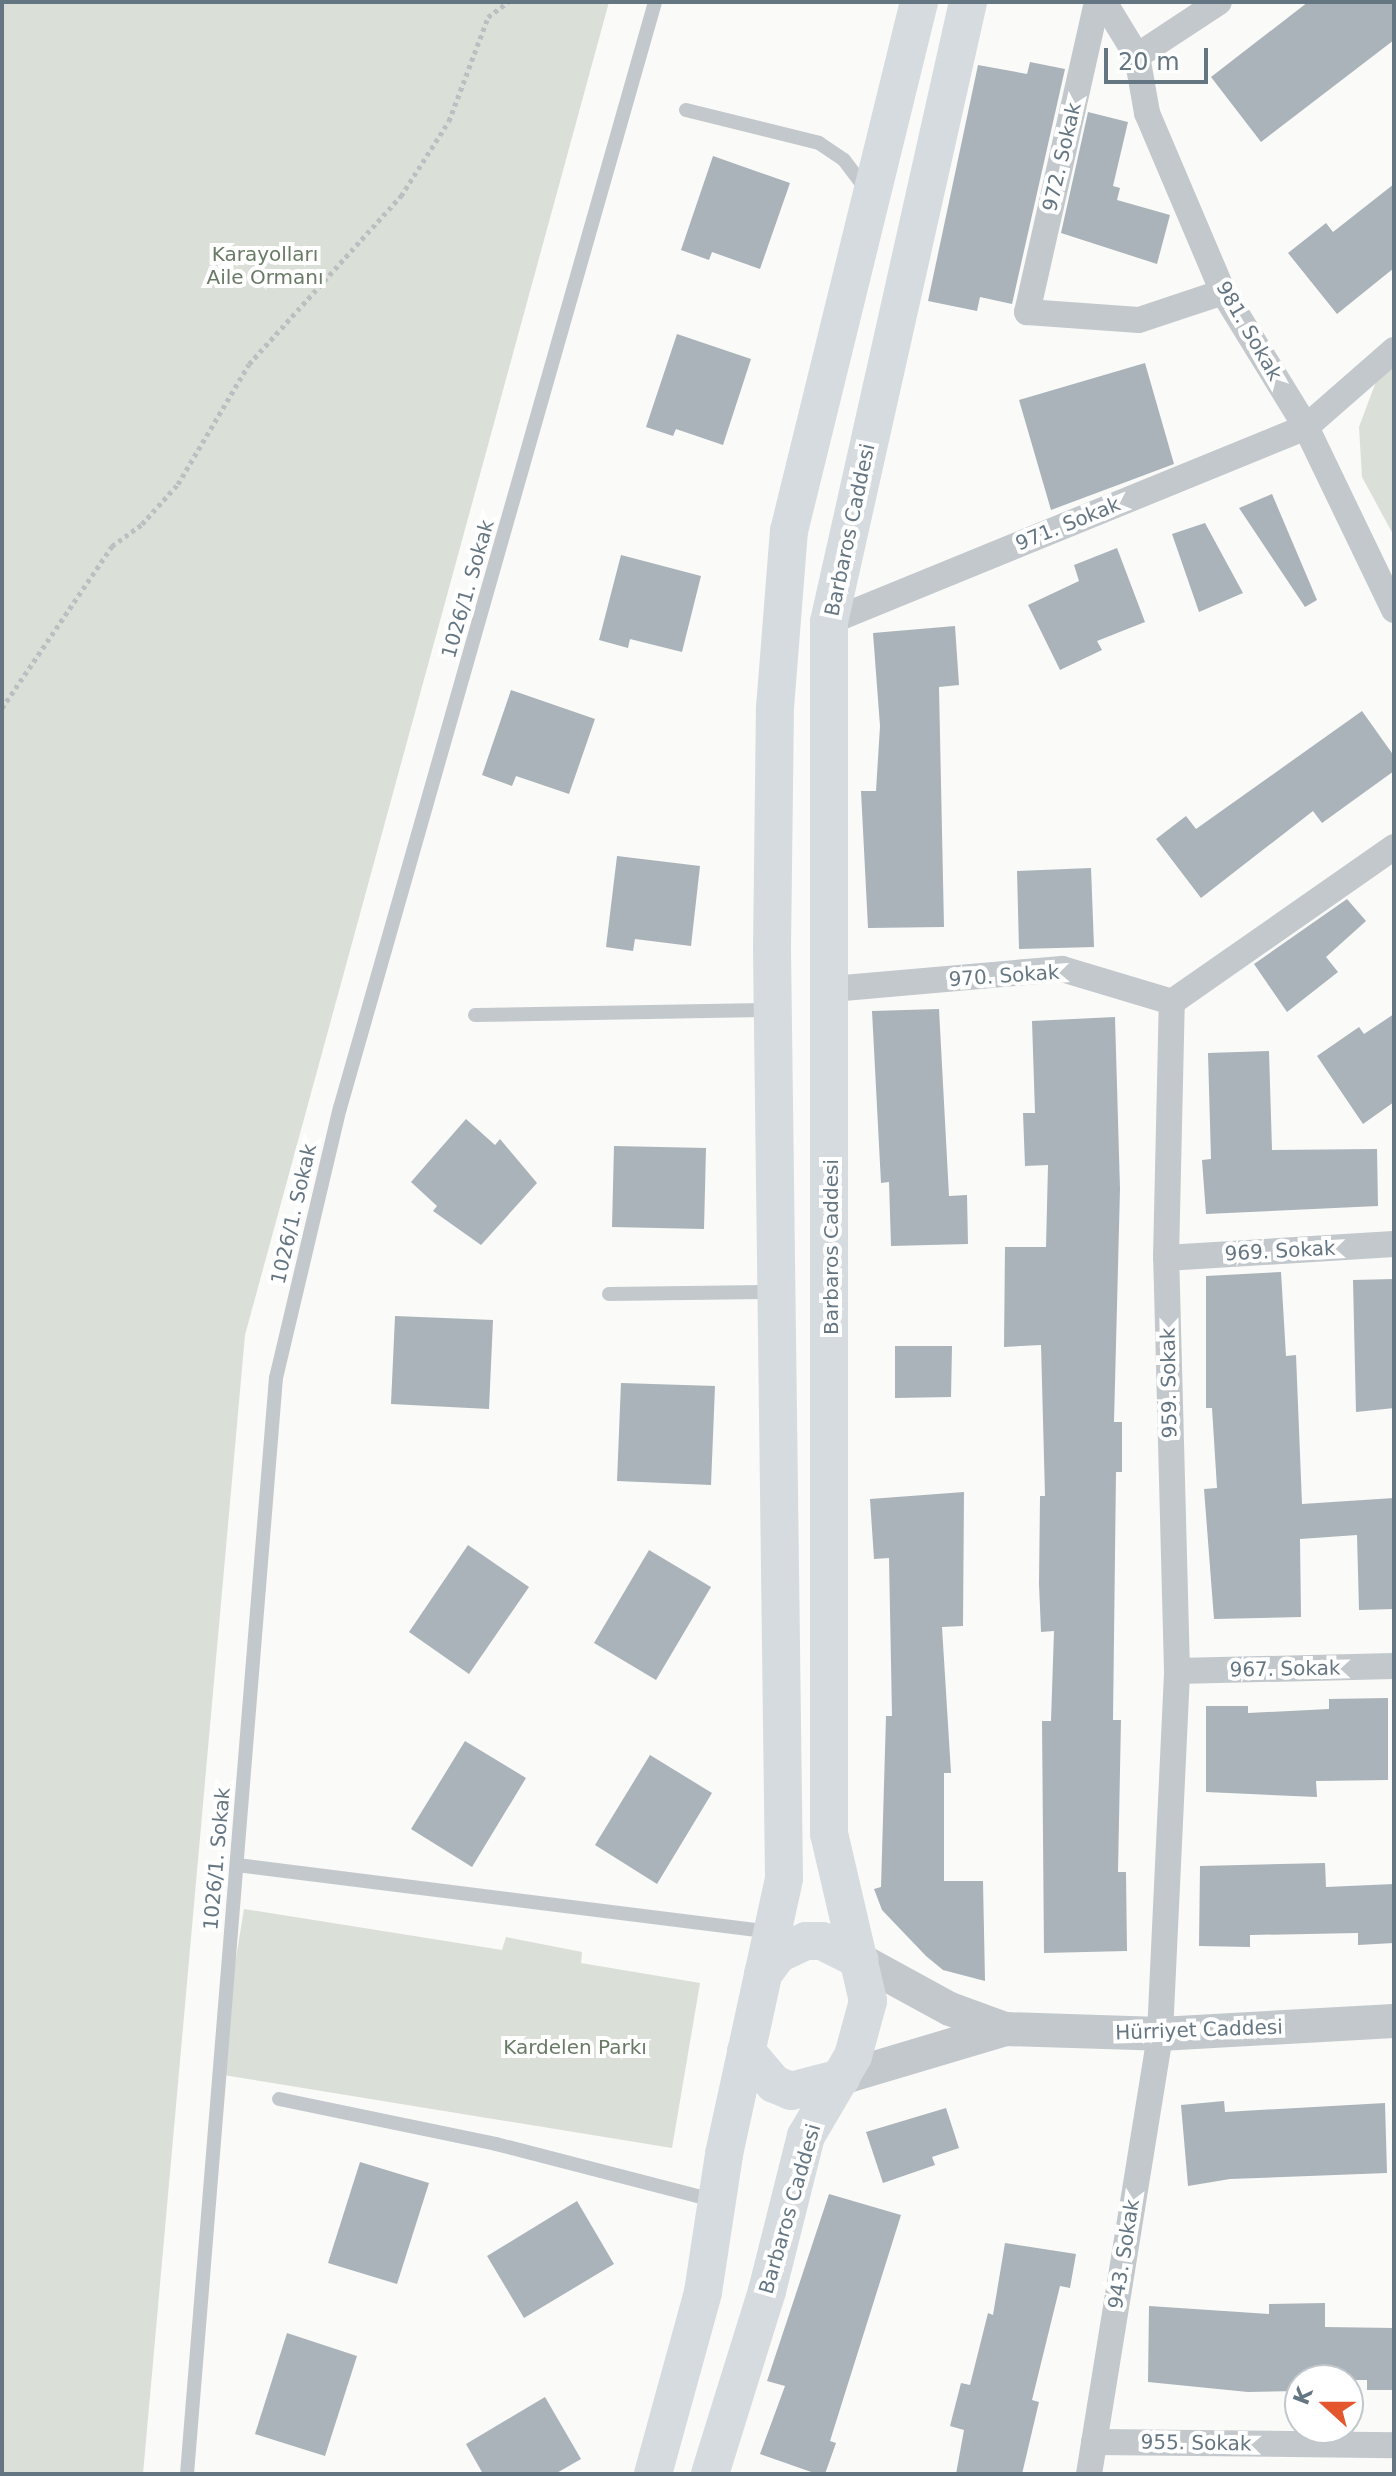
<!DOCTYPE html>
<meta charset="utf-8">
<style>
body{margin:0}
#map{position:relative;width:1396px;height:2476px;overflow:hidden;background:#fafaf8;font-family:"DejaVu Sans",sans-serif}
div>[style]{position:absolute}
.green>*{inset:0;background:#dadfd7}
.building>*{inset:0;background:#aab3b9}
.path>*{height:5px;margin-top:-2.5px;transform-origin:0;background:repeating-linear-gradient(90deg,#bbbfc2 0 4px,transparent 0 8px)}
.service>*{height:14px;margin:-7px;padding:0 7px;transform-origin:7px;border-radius:7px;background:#c3c8cc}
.minor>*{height:26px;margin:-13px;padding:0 13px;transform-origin:13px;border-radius:13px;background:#c3c8cc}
.tertiary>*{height:34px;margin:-17px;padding:0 17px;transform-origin:17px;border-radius:17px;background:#c3c8cc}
.secondary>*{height:38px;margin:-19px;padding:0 19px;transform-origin:19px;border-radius:19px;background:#d6dbdf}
span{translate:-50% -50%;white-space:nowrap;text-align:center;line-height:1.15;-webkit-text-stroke:8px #fff;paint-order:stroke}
.street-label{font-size:20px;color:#657683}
.park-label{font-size:20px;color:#687a64}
.frame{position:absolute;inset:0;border:4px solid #657683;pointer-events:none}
.north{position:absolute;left:1284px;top:2364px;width:80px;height:80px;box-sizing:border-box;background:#fff;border:2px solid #c1c8cd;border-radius:50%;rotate:291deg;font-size:22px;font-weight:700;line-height:32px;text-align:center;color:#657683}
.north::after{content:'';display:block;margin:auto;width:28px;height:36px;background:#e4572e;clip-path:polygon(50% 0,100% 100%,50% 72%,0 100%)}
.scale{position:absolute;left:1104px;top:48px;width:104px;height:36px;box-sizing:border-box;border:4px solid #657683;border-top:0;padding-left:10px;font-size:24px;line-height:28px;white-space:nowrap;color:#657683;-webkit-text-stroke:6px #fff;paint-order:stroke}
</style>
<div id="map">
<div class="green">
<i style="clip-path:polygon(2px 2px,609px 2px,245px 1335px,143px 2474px,2px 2474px)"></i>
<i style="clip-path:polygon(1394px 365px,1394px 536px,1362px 477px,1359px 427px,1378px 376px)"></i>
<i style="clip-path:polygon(244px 1909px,502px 1950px,506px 1937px,582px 1952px,581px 1963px,700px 1983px,672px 2148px,217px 2074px)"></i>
</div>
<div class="building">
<i style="clip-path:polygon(1308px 2px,1394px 2px,1394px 40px,1261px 142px,1211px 77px)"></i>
<i style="clip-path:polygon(1030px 62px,1065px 69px,1012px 304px,980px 297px,977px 311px,928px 301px,978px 65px,1027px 74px)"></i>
<i style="clip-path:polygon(1088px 112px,1128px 122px,1113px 186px,1120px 188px,1117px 200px,1170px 215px,1157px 264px,1061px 233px)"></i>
<i style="clip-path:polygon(713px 156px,790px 183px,760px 269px,712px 252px,709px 260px,681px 250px)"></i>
<i style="clip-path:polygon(1394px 184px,1394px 268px,1337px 314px,1288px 253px,1326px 223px,1333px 232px)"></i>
<i style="clip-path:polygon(677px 334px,751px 359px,723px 445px,676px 429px,673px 436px,646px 427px)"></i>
<i style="clip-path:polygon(1145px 363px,1174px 464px,1051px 510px,1019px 400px)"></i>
<i style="clip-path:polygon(1272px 494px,1317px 600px,1305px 607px,1239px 508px)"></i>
<i style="clip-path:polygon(1205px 523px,1243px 593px,1199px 612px,1172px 534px)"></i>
<i style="clip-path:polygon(1117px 548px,1145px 622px,1097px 641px,1102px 650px,1060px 670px,1028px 605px,1079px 581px,1074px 565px)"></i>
<i style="clip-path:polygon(621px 555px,701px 576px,682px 652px,630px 639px,628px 648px,599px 640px)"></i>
<i style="clip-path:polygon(955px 626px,959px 685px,939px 687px,944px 927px,868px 928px,861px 791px,876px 791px,880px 726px,873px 633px)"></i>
<i style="clip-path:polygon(511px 690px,595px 719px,569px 794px,516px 776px,512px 786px,482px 775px)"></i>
<i style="clip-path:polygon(1362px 711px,1394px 756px,1394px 771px,1322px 823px,1313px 811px,1201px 898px,1156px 839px,1186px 816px,1196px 829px)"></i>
<i style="clip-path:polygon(617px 856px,700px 866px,691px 946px,635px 939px,633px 951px,606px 947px)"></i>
<i style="clip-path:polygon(1091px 868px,1094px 947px,1019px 949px,1017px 871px)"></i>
<i style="clip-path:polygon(1347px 899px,1366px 921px,1326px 957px,1338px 972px,1287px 1012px,1254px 964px)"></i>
<i style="clip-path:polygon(939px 1009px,949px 1196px,967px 1195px,968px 1244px,891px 1246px,889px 1182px,881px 1183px,872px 1011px)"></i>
<i style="clip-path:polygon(1394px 1014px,1394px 1102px,1363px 1124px,1317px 1056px,1359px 1027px,1364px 1034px)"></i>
<i style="clip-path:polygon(1115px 1017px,1120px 1189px,1114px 1422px,1122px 1422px,1122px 1472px,1116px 1472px,1113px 1720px,1121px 1720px,1118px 1872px,1126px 1872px,1127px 1951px,1044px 1953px,1042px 1721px,1051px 1721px,1054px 1631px,1041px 1632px,1039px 1584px,1040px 1496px,1045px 1496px,1041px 1345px,1004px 1347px,1005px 1247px,1046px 1247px,1048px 1165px,1025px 1166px,1023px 1113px,1035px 1113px,1032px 1021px)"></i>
<i style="clip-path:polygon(1269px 1051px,1272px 1150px,1377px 1149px,1378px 1206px,1206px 1214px,1202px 1160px,1211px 1159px,1208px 1053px)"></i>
<i style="clip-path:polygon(466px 1119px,495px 1145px,500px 1139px,537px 1183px,481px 1245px,433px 1211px,437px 1206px,411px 1182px)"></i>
<i style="clip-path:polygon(614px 1146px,706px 1148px,704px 1229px,612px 1227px)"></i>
<i style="clip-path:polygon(1281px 1272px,1286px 1356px,1296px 1355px,1302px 1504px,1394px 1498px,1394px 1609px,1359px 1610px,1357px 1535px,1300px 1539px,1301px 1617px,1214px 1619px,1204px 1489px,1217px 1488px,1212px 1408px,1206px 1408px,1206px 1276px)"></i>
<i style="clip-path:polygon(1394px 1279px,1394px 1408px,1356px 1412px,1353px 1280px)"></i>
<i style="clip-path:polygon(395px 1316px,493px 1320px,489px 1409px,391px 1404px)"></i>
<i style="clip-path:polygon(895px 1346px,952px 1346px,951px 1397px,895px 1398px)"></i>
<i style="clip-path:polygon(621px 1383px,715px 1386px,711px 1485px,617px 1481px)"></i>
<i style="clip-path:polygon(964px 1492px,963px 1626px,942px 1627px,951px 1773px,944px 1773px,944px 1881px,983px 1881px,985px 1981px,943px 1970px,926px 1956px,882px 1910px,874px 1889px,881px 1887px,886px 1716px,892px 1716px,889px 1558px,874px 1559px,870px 1499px)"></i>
<i style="clip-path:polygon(468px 1545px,529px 1587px,469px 1674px,409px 1632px)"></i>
<i style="clip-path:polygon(649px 1550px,711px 1587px,656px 1680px,594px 1643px)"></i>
<i style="clip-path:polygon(1388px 1698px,1388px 1780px,1316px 1781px,1317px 1797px,1206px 1792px,1206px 1706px,1248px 1706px,1248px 1713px,1329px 1709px,1329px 1699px)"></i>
<i style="clip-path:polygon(465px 1741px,526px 1778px,472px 1867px,411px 1829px)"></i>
<i style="clip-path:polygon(650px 1755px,712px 1793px,657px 1884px,595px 1845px)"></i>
<i style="clip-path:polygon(1325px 1863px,1326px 1887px,1394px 1884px,1394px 1943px,1358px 1945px,1358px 1933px,1250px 1935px,1250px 1947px,1199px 1946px,1200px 1866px)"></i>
<i style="clip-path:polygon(1224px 2101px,1225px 2112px,1385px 2103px,1387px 2173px,1230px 2179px,1188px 2186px,1181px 2105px)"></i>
<i style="clip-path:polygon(946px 2108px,959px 2148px,932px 2157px,935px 2165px,883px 2183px,866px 2132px)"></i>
<i style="clip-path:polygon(360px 2162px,429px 2183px,397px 2284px,328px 2263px)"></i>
<i style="clip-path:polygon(829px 2194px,901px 2215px,830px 2441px,836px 2443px,825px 2474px,817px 2474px,760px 2454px,785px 2386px,767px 2381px)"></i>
<i style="clip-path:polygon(577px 2201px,614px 2264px,524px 2318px,487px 2256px)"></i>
<i style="clip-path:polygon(1005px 2243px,1076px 2254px,1070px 2288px,1060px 2286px,1032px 2400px,1039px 2402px,1022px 2474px,956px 2474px,964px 2430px,950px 2426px,961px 2383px,970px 2385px,988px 2313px,993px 2315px)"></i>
<i style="clip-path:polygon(1325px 2303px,1325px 2327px,1394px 2328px,1394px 2390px,1367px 2390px,1367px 2380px,1300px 2380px,1300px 2391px,1248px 2392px,1148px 2382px,1149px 2306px,1269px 2314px,1269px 2304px)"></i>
<i style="clip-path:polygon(287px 2333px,357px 2356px,325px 2456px,255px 2434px)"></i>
<i style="clip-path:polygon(545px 2397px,581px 2459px,555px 2474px,483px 2474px,466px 2444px)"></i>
</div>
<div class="path">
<i style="left:2px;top:708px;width:196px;rotate:-55.8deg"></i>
<i style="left:112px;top:546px;width:37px;rotate:-36deg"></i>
<i style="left:142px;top:524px;width:54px;rotate:-48deg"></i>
<i style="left:178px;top:484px;width:139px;rotate:-59.4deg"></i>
<i style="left:249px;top:364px;width:227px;rotate:-47.9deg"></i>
<i style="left:401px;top:196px;width:89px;rotate:-57.4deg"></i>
<i style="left:449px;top:121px;width:111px;rotate:-69.4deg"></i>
<i style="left:488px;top:17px;width:25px;rotate:-37deg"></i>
</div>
<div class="service">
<i style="left:686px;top:110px;width:137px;rotate:13.9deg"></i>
<i style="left:819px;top:143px;width:30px;rotate:34deg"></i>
<i style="left:844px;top:160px;width:40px;rotate:53deg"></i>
<i style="left:475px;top:1015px;width:297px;rotate:-1deg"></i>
<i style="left:609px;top:1294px;width:167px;rotate:-0.7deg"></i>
<i style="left:237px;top:1865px;width:539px;rotate:7.14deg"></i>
<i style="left:279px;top:2099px;width:222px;rotate:11.7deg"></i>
<i style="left:496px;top:2144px;width:228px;rotate:14.5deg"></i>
<i style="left:187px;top:2474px;width:1100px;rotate:-85.36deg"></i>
<i style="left:276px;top:1378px;width:277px;rotate:-76.7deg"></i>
<i style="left:340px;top:1108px;width:1150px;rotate:-74.1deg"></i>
</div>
<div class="minor">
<i style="left:1097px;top:2px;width:318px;rotate:102.7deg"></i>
<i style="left:1027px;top:312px;width:112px;rotate:4.1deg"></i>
<i style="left:1139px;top:320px;width:89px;rotate:-18.4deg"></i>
<i style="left:1104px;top:2px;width:63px;rotate:58.6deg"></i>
<i style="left:1137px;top:56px;width:58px;rotate:80deg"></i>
<i style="left:1147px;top:113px;width:194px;rotate:67deg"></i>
<i style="left:1223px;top:292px;width:158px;rotate:58.4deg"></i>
<i style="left:1306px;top:427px;width:203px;rotate:64.3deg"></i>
<i style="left:1137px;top:56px;width:98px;rotate:-33.4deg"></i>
<i style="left:829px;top:622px;width:515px;rotate:-22.23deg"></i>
<i style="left:1306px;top:427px;width:117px;rotate:-41.2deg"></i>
<i style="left:832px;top:989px;width:231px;rotate:-5deg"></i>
<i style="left:1062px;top:969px;width:115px;rotate:16.7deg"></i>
<i style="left:1172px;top:1002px;width:271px;rotate:-34.9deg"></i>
<i style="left:1166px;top:1258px;width:228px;rotate:-3.5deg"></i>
<i style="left:1177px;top:1671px;width:217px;rotate:-1.3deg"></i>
<i style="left:1094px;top:2442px;width:300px;rotate:0.6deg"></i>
<i style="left:1089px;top:2474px;width:446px;rotate:-80.8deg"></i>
<i style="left:1160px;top:2034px;width:363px;rotate:-87.3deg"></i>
<i style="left:1177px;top:1671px;width:413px;rotate:-91.5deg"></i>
<i style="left:1166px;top:1258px;width:256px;rotate:-88.7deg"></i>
</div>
<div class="tertiary">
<i style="left:860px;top:1960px;width:102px;rotate:28.6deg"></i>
<i style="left:950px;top:2009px;width:59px;rotate:20deg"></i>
<i style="left:1005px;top:2029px;width:155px;rotate:1.8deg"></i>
<i style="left:1160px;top:2034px;width:234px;rotate:-3.2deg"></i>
<i style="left:841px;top:2078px;width:171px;rotate:-16.6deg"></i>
</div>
<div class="secondary">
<i style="left:763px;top:1974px;width:25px;rotate:-53deg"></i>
<i style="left:778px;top:1954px;width:31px;rotate:-25deg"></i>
<i style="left:806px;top:1941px;width:16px"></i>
<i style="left:822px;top:1941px;width:42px;rotate:26.6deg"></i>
<i style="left:746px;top:2051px;width:43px;rotate:49.7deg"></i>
<i style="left:774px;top:2084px;width:18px;rotate:22deg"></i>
<i style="left:791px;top:2091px;width:52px;rotate:-14.6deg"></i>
<i style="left:653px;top:2474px;width:189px;rotate:-74.6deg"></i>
<i style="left:703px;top:2292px;width:140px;rotate:-81.3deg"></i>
<i style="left:724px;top:2154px;width:282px;rotate:-77.7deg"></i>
<i style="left:784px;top:1878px;width:929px;rotate:-90.74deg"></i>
<i style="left:772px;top:949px;width:241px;rotate:-89.3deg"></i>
<i style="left:775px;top:708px;width:178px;rotate:-85.5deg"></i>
<i style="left:789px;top:531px;width:545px;rotate:-76.19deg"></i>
<i style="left:710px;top:2474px;width:192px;rotate:-72.7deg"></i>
<i style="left:767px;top:2291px;width:160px;rotate:-75.9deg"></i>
<i style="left:806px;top:2136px;width:93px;rotate:-59.6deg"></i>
<i style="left:853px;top:2056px;width:57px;rotate:-74.7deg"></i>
<i style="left:868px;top:2001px;width:171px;rotate:-103.1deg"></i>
<i style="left:829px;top:1834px;width:1212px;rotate:-90deg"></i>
<i style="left:829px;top:622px;width:635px;rotate:-77.36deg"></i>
</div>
<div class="street-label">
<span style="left:1062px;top:157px;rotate:-77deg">972. Sokak</span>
<span style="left:1249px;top:331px;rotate:60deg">981. Sokak</span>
<span style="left:1068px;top:524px;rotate:-22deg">971. Sokak</span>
<span style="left:850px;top:530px;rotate:-78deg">Barbaros Caddesi</span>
<span style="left:468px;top:589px;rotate:-74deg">1026/1. Sokak</span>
<span style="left:1004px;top:976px;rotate:-4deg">970. Sokak</span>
<span style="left:294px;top:1214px;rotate:-77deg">1026/1. Sokak</span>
<span style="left:831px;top:1247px;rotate:-90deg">Barbaros Caddesi</span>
<span style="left:1280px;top:1251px;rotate:-3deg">969. Sokak</span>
<span style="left:1169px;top:1383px;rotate:-91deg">959. Sokak</span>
<span style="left:1285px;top:1669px;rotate:-1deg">967. Sokak</span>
<span style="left:217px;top:1859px;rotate:-85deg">1026/1. Sokak</span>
<span style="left:1199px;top:2030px;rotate:-2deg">Hürriyet Caddesi</span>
<span style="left:790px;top:2209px;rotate:-74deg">Barbaros Caddesi</span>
<span style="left:1124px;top:2254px;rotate:-81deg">943. Sokak</span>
<span style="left:1196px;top:2443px;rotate:1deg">955. Sokak</span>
</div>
<div class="park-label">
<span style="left:265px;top:266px">Karayolları<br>Aile Ormanı</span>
<span style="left:575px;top:2047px">Kardelen Parkı</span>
</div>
<div class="frame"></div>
<div class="north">K</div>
<div class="scale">20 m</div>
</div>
